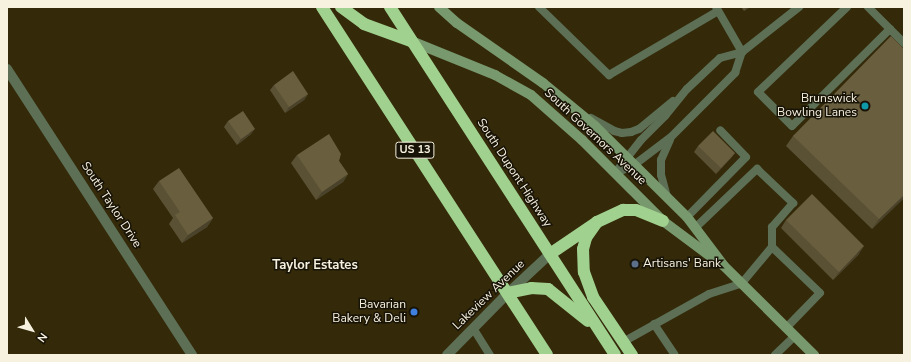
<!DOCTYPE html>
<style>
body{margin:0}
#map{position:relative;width:911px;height:362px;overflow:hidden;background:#342a0a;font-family:"Nunito Sans",sans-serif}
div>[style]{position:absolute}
.lane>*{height:8px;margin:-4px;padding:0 4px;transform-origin:4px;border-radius:4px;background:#5d7056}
.street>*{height:10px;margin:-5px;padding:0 5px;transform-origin:5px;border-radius:5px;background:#5d7056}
.secondary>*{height:10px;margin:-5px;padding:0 5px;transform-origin:5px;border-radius:5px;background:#78986d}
.highway>*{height:12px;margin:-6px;padding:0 6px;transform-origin:6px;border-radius:6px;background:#a0d18f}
.wall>*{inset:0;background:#5a5135}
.shaded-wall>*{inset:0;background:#4a422b}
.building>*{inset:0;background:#695e3e}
.dots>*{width:11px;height:11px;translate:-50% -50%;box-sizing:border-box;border:2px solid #181307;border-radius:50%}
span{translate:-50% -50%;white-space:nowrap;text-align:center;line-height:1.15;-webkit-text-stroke:3px #181307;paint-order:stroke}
.shield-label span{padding:1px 3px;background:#181307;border:1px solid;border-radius:3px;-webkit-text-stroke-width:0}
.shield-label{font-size:11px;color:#f7f1df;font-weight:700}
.poi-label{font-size:12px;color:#f7f1df}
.right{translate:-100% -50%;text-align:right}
.left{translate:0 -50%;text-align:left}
.street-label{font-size:12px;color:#f7f1df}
.neighbourhood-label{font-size:13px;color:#f7f1df;font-weight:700}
.frame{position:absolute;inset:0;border:8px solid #f7f1df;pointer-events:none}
.north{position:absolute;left:12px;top:310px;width:40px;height:40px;-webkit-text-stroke:3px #181307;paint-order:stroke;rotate:127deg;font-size:11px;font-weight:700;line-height:16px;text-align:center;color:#f7f1df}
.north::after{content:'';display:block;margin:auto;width:14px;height:18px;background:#f7f1df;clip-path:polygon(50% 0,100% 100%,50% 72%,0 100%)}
</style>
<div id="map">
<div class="lane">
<i style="left:539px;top:7px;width:98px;rotate:44.2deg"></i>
<i style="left:609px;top:75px;width:126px;rotate:-30.4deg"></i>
<i style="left:847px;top:7px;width:123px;rotate:136.3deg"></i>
<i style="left:758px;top:92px;width:48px;rotate:45deg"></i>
<i style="left:792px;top:126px;width:138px;rotate:-44.7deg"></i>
<i style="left:868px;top:7px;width:51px;rotate:45deg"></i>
<i style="left:591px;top:118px;width:26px;rotate:29deg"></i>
<i style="left:614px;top:131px;width:8px;rotate:14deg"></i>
<i style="left:622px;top:133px;width:9px;rotate:-6deg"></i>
<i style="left:631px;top:132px;width:9px;rotate:-21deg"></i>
<i style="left:639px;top:129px;width:44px;rotate:-39.5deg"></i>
<i style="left:615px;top:173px;width:42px;rotate:-51.8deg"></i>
<i style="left:641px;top:140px;width:34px;rotate:-45deg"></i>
<i style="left:665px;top:116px;width:35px;rotate:-51deg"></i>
<i style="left:687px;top:89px;width:45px;rotate:-43.2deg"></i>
<i style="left:720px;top:58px;width:23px;rotate:-15deg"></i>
<i style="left:742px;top:52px;width:73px;rotate:-38.3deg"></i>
<i style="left:616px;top:173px;width:20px;rotate:-24deg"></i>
<i style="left:634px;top:165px;width:46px;rotate:-37.1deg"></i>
<i style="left:671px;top:137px;width:91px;rotate:-45deg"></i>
<i style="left:735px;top:73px;width:22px;rotate:-72deg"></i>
<i style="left:742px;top:52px;width:52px;rotate:-120deg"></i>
<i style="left:667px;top:197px;width:23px;rotate:-105deg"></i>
<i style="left:661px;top:175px;width:15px;rotate:-90deg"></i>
<i style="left:661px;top:160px;width:22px;rotate:-66deg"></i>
<i style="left:687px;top:217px;width:84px;rotate:-45.5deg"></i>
<i style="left:746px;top:157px;width:37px;rotate:-134deg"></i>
<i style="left:695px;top:228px;width:86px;rotate:-43.6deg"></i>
<i style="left:757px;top:169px;width:50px;rotate:43.4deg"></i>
<i style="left:793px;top:203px;width:32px;rotate:131deg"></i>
<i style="left:772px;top:227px;width:20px;rotate:90deg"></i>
<i style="left:654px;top:324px;width:37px;rotate:56deg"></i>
<i style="left:473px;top:328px;width:32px;rotate:58deg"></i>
<i style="left:623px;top:342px;width:98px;rotate:-29.2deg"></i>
<i style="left:709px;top:294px;width:35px;rotate:-18deg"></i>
<i style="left:742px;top:283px;width:47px;rotate:-50.2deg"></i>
<i style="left:772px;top:247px;width:66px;rotate:43.8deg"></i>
<i style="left:820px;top:293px;width:49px;rotate:134.2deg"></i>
<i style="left:775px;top:355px;width:28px;rotate:-44deg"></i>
</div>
<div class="street">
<i style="left:7px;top:69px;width:341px;rotate:57.1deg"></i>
<i style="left:447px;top:355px;width:87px;rotate:-45.5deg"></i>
<i style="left:508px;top:293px;width:57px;rotate:-42.9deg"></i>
</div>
<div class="secondary">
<i style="left:439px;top:7px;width:24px;rotate:42deg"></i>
<i style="left:457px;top:23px;width:105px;rotate:34.9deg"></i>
<i style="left:543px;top:83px;width:67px;rotate:39.6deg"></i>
<i style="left:595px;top:126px;width:129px;rotate:44.7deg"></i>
<i style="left:687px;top:217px;width:61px;rotate:52.9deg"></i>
<i style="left:724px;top:266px;width:127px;rotate:44.7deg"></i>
<i style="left:411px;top:41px;width:91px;rotate:22deg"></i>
<i style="left:495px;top:75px;width:41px;rotate:29.1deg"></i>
<i style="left:531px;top:95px;width:68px;rotate:41.4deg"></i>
<i style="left:582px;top:140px;width:115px;rotate:45deg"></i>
<i style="left:663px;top:221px;width:64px;rotate:36.7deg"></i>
</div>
<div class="highway">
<i style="left:322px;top:7px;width:414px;rotate:57.1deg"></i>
<i style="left:341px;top:7px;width:29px;rotate:36deg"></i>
<i style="left:364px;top:24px;width:50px;rotate:19.9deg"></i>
<i style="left:390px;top:7px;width:414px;rotate:57.1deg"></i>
<i style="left:597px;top:222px;width:19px;rotate:125deg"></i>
<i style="left:586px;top:238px;width:11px;rotate:105deg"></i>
<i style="left:583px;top:249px;width:23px;rotate:88deg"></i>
<i style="left:584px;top:272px;width:27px;rotate:70deg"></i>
<i style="left:593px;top:297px;width:70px;rotate:56.1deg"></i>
<i style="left:550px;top:254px;width:57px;rotate:-34.2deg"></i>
<i style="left:597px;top:222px;width:29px;rotate:-25deg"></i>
<i style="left:623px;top:210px;width:13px"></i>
<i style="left:636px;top:210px;width:29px;rotate:22deg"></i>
<i style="left:508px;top:293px;width:24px;rotate:-12deg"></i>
<i style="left:531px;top:288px;width:17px;rotate:3deg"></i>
<i style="left:548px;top:289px;width:51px;rotate:38.7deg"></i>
</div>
<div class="wall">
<i style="clip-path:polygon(741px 7px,750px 7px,744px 11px)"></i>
<i style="clip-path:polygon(904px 49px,904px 198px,872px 229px,786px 146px,793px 136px)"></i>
<i style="clip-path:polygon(274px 85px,308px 94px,304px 100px,285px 113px,270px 90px)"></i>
<i style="clip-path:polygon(228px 121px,251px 134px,237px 145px,224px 127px)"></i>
<i style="clip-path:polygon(698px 146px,735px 153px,731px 158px,716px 174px,694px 152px)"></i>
<i style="clip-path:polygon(297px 155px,339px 161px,348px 174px,343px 182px,316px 200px,291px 163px)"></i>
<i style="clip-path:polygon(159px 181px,213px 218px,207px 227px,182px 243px,169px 224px,173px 218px,153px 189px)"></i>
<i style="clip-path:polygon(786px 220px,859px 254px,833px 280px,781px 228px)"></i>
</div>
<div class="shaded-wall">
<i style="clip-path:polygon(747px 7px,750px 7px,744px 11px)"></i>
<i style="clip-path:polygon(308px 94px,304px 100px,285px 113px,289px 107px)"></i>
<i style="clip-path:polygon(255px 129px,251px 134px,237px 145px,241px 139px)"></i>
<i style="clip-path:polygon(735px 153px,731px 158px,716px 174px,721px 168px)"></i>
<i style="clip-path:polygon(348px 174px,343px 182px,316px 200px,322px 192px)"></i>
<i style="clip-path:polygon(904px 195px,904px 198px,872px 229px,879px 219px)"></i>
<i style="clip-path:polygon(213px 218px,207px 227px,182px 243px,188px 235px)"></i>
<i style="clip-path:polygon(864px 246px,859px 254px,833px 280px,839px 272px)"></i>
</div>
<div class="building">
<i style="clip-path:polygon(891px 36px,904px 49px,904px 195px,879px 219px,793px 136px)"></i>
<i style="clip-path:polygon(293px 71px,308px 94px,289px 107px,274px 85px)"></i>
<i style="clip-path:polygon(243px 111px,255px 129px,241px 139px,228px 121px)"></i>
<i style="clip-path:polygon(713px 131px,735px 153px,721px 168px,698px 146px)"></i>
<i style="clip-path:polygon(329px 134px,341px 154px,339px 161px,348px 174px,322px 192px,297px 155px)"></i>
<i style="clip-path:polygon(179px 168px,213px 218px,188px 235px,175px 215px,180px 212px,159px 181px)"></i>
<i style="clip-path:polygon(812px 194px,864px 246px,839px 272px,786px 220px)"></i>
</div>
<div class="dots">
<i style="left:865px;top:106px;background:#0f9aa8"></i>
<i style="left:635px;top:264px;background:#5c6f8a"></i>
<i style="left:414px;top:312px;background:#3f7fe0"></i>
</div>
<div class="shield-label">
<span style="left:415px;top:150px">US 13</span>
</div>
<div class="poi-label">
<span class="right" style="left:857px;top:106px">Brunswick<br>Bowling Lanes</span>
<span class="left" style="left:643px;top:264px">Artisans' Bank</span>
<span class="right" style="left:406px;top:312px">Bavarian<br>Bakery &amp; Deli</span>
</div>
<div class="street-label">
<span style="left:595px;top:137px;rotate:43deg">South Governors Avenue</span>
<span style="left:514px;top:173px;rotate:57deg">South Dupont Highway</span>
<span style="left:111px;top:205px;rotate:57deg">South Taylor Drive</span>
<span style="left:489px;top:295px;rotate:-44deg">Lakeview Avenue</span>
</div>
<div class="neighbourhood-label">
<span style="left:315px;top:265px">Taylor Estates</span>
</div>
<div class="frame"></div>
<div class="north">N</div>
</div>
